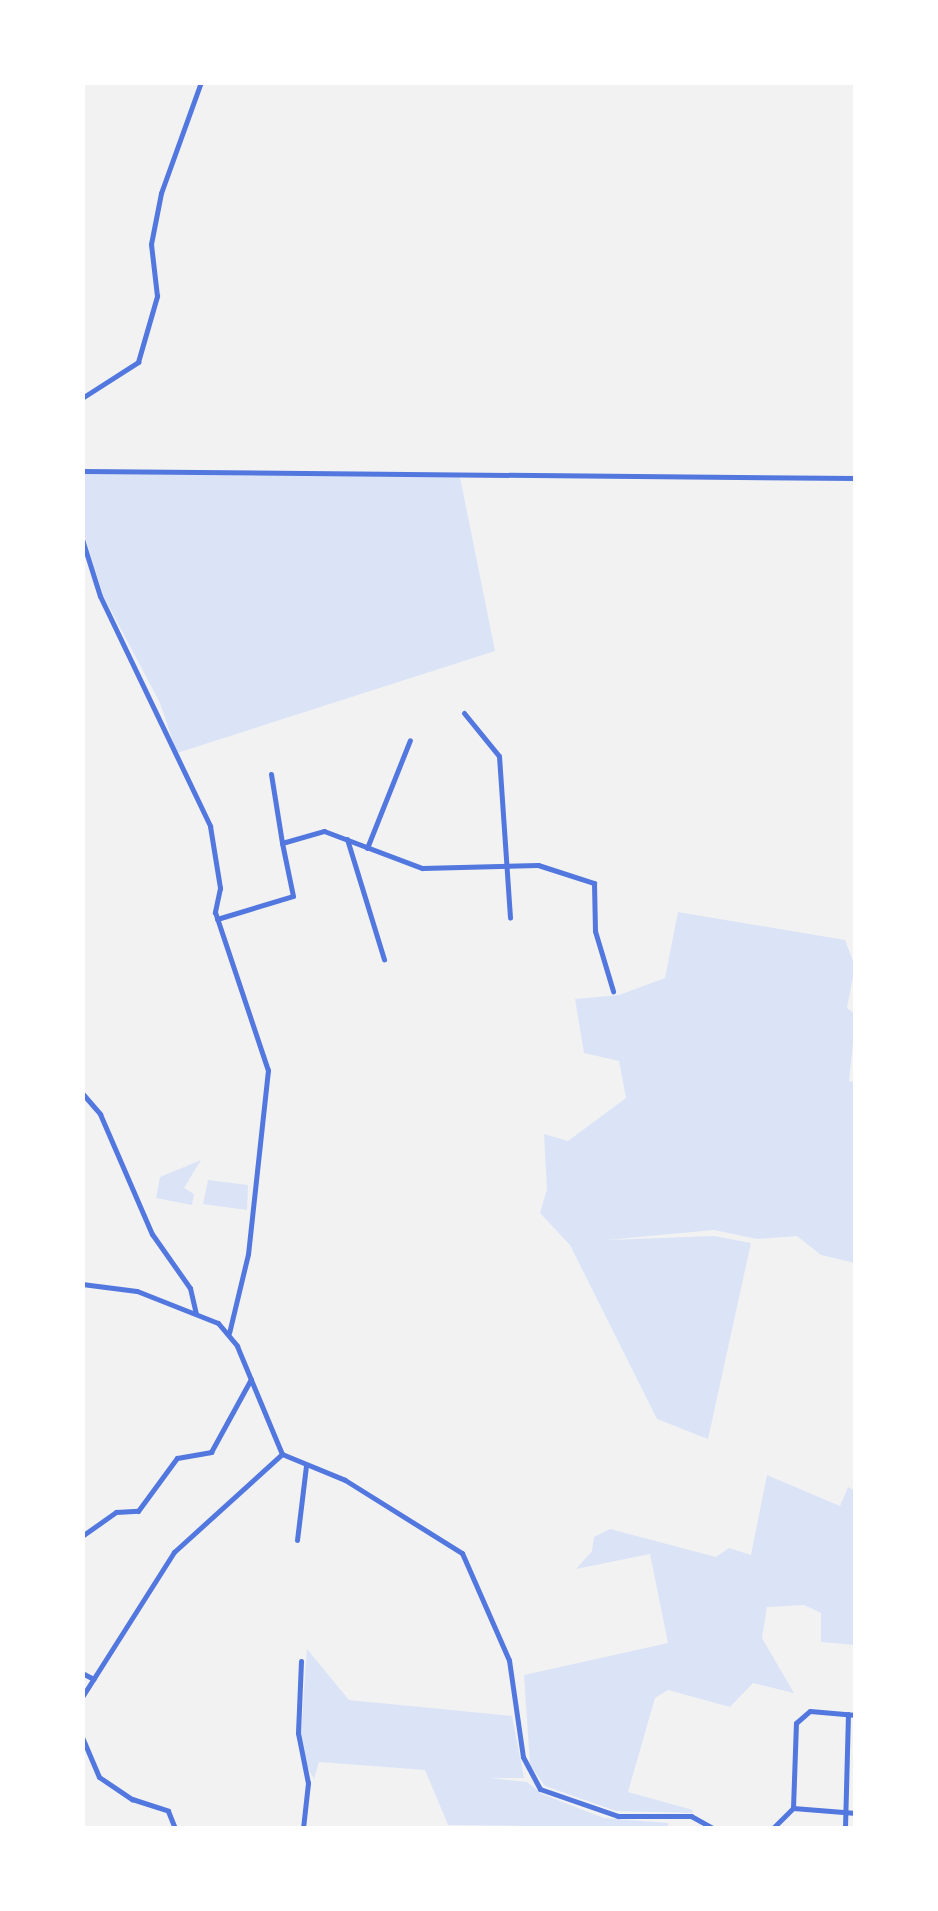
<!DOCTYPE html>
<style>
body{margin:0}
#map{position:relative;width:938px;height:1911px;overflow:hidden;background:#f2f2f2;font-family:"Nunito Sans",sans-serif}
div>[style]{position:absolute}
.green>*{inset:0;background:#dbe4f7}
.minor>*{height:5px;margin:-2.5px;padding:0 2.5px;transform-origin:2.5px;border-radius:2.5px;background:#5277de}
span{translate:-50% -50%;white-space:nowrap;text-align:center;line-height:1.15;-webkit-text-stroke:8px #fff;paint-order:stroke}
.frame{position:absolute;inset:0;border:85px solid #fff;pointer-events:none}
</style>
<div id="map">
<div class="green">
<i style="clip-path:polygon(83px 474px,460px 477px,495px 651px,177px 753px,160px 703px,103px 595px,83px 531px)"></i>
<i style="clip-path:polygon(678px 912px,845px 940px,855px 966px,847px 1008px,856px 1015px,849px 1081px,856px 1083px,855px 1263px,821px 1255px,797px 1236px,757px 1239px,714px 1230px,607px 1240px,714px 1236px,751px 1243px,708px 1439px,657px 1419px,570px 1245px,540px 1213px,547px 1189px,544px 1134px,568px 1141px,626px 1098px,619px 1061px,584px 1053px,575px 999px,619px 995px,665px 978px)"></i>
<i style="clip-path:polygon(201px 1160px,184px 1188px,194px 1194px,192px 1205px,156px 1198px,160px 1177px)"></i>
<i style="clip-path:polygon(208px 1180px,248px 1185px,247px 1210px,203px 1204px)"></i>
<i style="clip-path:polygon(767px 1475px,840px 1506px,848px 1487px,855px 1491px,855px 1645px,821px 1642px,821px 1613px,804px 1605px,767px 1607px,762px 1638px,794px 1693px,753px 1683px,730px 1707px,668px 1690px,655px 1698px,628px 1792px,693px 1810px,692px 1813px,616px 1811px,545px 1786px,530px 1765px,524px 1675px,668px 1643px,650px 1554px,576px 1569px,592px 1551px,594px 1537px,610px 1529px,716px 1557px,729px 1548px,751px 1555px)"></i>
<i style="clip-path:polygon(307px 1649px,349px 1700px,512px 1716px,524px 1778px,490px 1778px,527px 1782px,542px 1794px,604px 1818px,669px 1823px,667px 1828px,448px 1825px,425px 1770px,319px 1762px,314px 1779px,303px 1760px,301px 1732px)"></i>
</div>
<div class="minor">
<i style="left:82px;top:398px;width:67px;rotate:-32.7deg"></i>
<i style="left:138px;top:362px;width:69px;rotate:-73.9deg"></i>
<i style="left:157px;top:296px;width:52px;rotate:-96.6deg"></i>
<i style="left:151px;top:244px;width:52px;rotate:-78.9deg"></i>
<i style="left:161px;top:193px;width:118px;rotate:-70.2deg"></i>
<i style="left:82px;top:471px;width:774px;rotate:0.52deg"></i>
<i style="left:82px;top:539px;width:60px;rotate:72.5deg"></i>
<i style="left:100px;top:596px;width:255px;rotate:64.4deg"></i>
<i style="left:210px;top:826px;width:63px;rotate:80.8deg"></i>
<i style="left:220px;top:888px;width:25px;rotate:102deg"></i>
<i style="left:215px;top:912px;width:167px;rotate:71.5deg"></i>
<i style="left:268px;top:1070px;width:185px;rotate:96.2deg"></i>
<i style="left:248px;top:1254px;width:81px;rotate:103.5deg"></i>
<i style="left:464px;top:713px;width:55px;rotate:50.9deg"></i>
<i style="left:499px;top:756px;width:162px;rotate:86.1deg"></i>
<i style="left:271px;top:774px;width:70px;rotate:80.9deg"></i>
<i style="left:347px;top:839px;width:126px;rotate:72.9deg"></i>
<i style="left:367px;top:848px;width:116px;rotate:-68.3deg"></i>
<i style="left:217px;top:919px;width:79px;rotate:-16.8deg"></i>
<i style="left:293px;top:896px;width:54px;rotate:-101.7deg"></i>
<i style="left:282px;top:843px;width:44px;rotate:-15.9deg"></i>
<i style="left:324px;top:831px;width:105px;rotate:20.7deg"></i>
<i style="left:422px;top:868px;width:116px;rotate:-1.5deg"></i>
<i style="left:538px;top:865px;width:59px;rotate:17.8deg"></i>
<i style="left:594px;top:883px;width:48px;rotate:88.8deg"></i>
<i style="left:595px;top:931px;width:63px;rotate:73.3deg"></i>
<i style="left:82px;top:1093px;width:28px;rotate:49deg"></i>
<i style="left:100px;top:1114px;width:131px;rotate:66.6deg"></i>
<i style="left:152px;top:1234px;width:66px;rotate:54.9deg"></i>
<i style="left:190px;top:1288px;width:26px;rotate:77deg"></i>
<i style="left:82px;top:1284px;width:55px;rotate:7.3deg"></i>
<i style="left:137px;top:1291px;width:87px;rotate:21.6deg"></i>
<i style="left:218px;top:1323px;width:30px;rotate:50deg"></i>
<i style="left:237px;top:1346px;width:117px;rotate:67.4deg"></i>
<i style="left:282px;top:1454px;width:68px;rotate:22.4deg"></i>
<i style="left:345px;top:1480px;width:138px;rotate:32deg"></i>
<i style="left:462px;top:1553px;width:117px;rotate:66.3deg"></i>
<i style="left:509px;top:1660px;width:98px;rotate:81.8deg"></i>
<i style="left:523px;top:1757px;width:36px;rotate:62deg"></i>
<i style="left:540px;top:1789px;width:83px;rotate:19.1deg"></i>
<i style="left:618px;top:1816px;width:73px"></i>
<i style="left:691px;top:1816px;width:25px;rotate:29deg"></i>
<i style="left:82px;top:1536px;width:42px;rotate:-35.2deg"></i>
<i style="left:116px;top:1512px;width:22px;rotate:-3deg"></i>
<i style="left:138px;top:1511px;width:66px;rotate:-53.7deg"></i>
<i style="left:177px;top:1458px;width:35px;rotate:-10deg"></i>
<i style="left:211px;top:1452px;width:83px;rotate:-61.3deg"></i>
<i style="left:297px;top:1540px;width:75px;rotate:-83.1deg"></i>
<i style="left:301px;top:1661px;width:72px;rotate:92.4deg"></i>
<i style="left:298px;top:1733px;width:51px;rotate:78.7deg"></i>
<i style="left:308px;top:1783px;width:45px;rotate:96.3deg"></i>
<i style="left:82px;top:1673px;width:13px;rotate:27deg"></i>
<i style="left:82px;top:1697px;width:172px;rotate:-57.6deg"></i>
<i style="left:174px;top:1552px;width:146px;rotate:-42.2deg"></i>
<i style="left:82px;top:1737px;width:43px;rotate:67deg"></i>
<i style="left:99px;top:1777px;width:40px;rotate:34deg"></i>
<i style="left:132px;top:1799px;width:38px;rotate:18deg"></i>
<i style="left:168px;top:1811px;width:18px;rotate:68deg"></i>
<i style="left:793px;top:1808px;width:85px;rotate:-88deg"></i>
<i style="left:796px;top:1723px;width:18px;rotate:-41deg"></i>
<i style="left:810px;top:1711px;width:46px;rotate:5deg"></i>
<i style="left:773px;top:1828px;width:28px;rotate:-45deg"></i>
<i style="left:793px;top:1808px;width:63px;rotate:4.5deg"></i>
<i style="left:845px;top:1828px;width:114px;rotate:-88.5deg"></i>
</div>
<div class="frame"></div>
</div>
